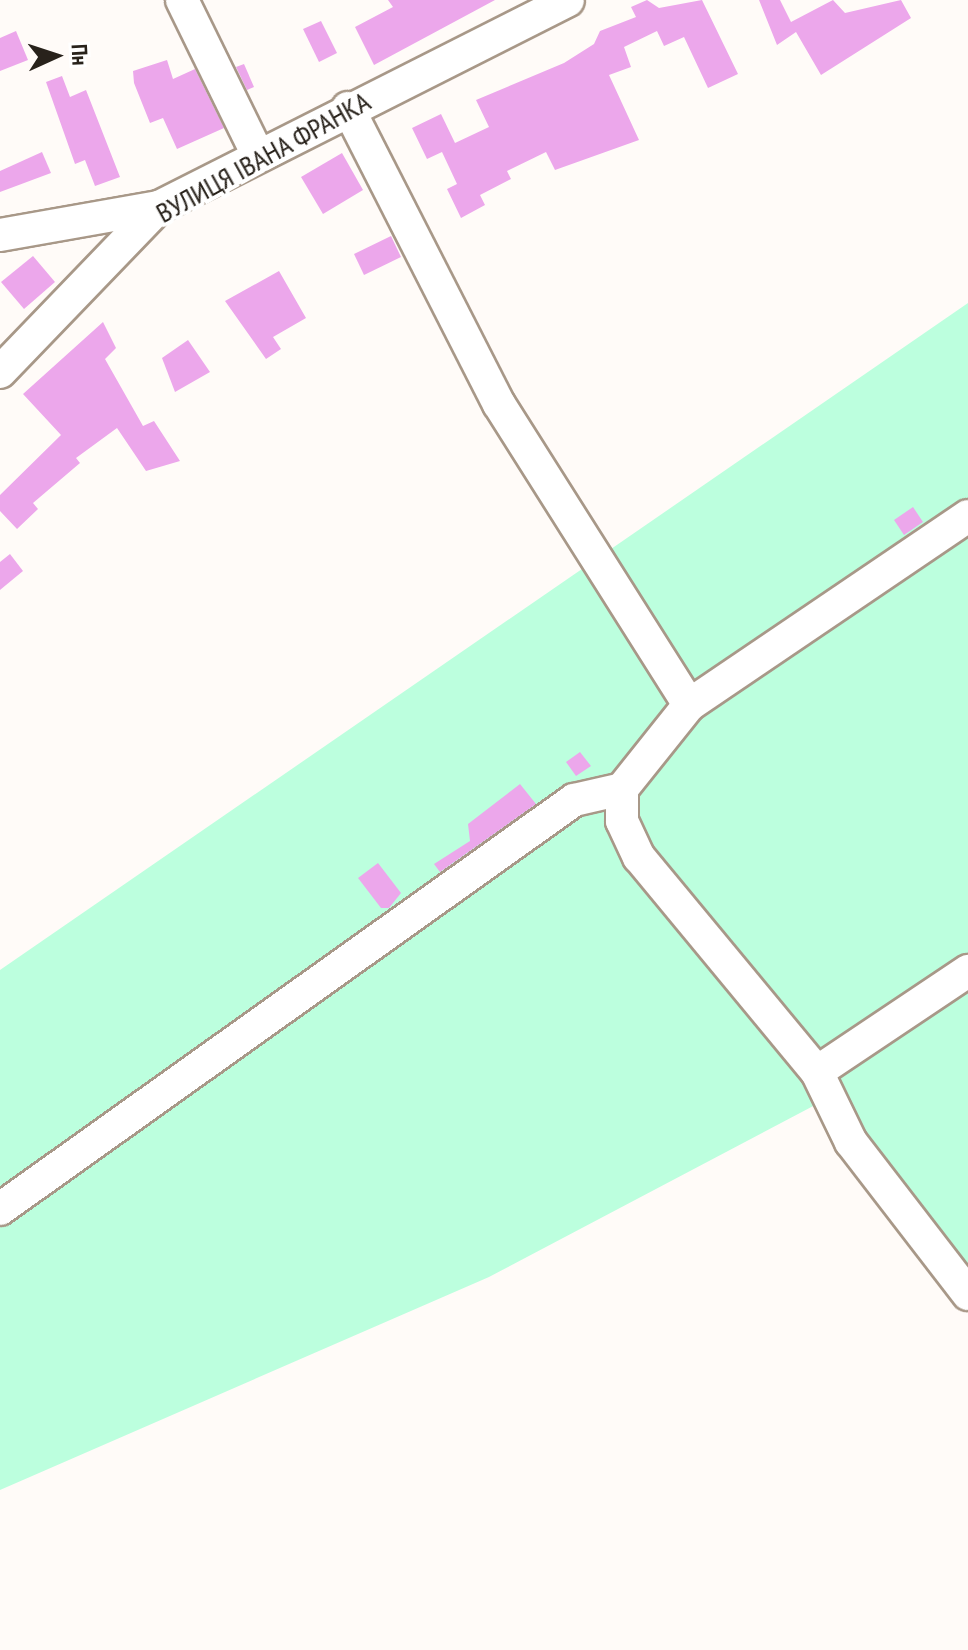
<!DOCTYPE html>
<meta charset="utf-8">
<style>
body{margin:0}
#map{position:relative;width:968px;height:1650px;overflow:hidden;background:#fffbf8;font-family:"PT Sans Narrow",sans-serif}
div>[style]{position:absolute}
.green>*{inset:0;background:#bcffde}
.building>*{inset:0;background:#eca7eb}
.roads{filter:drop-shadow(2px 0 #a89888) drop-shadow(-2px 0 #a89888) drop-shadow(0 2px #a89888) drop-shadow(0 -2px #a89888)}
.minor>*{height:32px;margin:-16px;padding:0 16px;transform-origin:16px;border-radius:16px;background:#fff}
span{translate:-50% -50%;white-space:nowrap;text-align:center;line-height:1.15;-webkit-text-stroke:8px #fff;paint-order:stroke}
.street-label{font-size:28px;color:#28221b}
.north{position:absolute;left:16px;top:16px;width:80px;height:80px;-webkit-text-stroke:6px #fff;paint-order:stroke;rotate:87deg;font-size:22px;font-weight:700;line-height:32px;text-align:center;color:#28221b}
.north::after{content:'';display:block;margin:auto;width:28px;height:36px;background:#28221b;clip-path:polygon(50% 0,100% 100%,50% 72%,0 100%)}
</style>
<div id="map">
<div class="green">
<i style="clip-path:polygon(968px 303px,968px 1275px,836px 1094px,489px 1277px,0 1490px,0 970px)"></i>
</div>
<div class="building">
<i style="clip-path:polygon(388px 0,495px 0,374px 65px,355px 27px,393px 7px)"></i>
<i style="clip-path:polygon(647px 0,659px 8px,702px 0,738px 74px,708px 88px,684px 37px,664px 46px,657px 31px,624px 47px,631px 67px,609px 75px,639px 140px,555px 170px,546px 152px,507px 171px,511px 179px,480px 195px,485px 205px,461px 218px,447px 189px,457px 184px,442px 152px,427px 159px,412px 128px,441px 114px,455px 143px,489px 127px,476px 100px,564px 63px,594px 44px,600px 31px,636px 17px,631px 7px)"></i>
<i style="clip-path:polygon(759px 0,780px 0,791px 22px,833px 0,845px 13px,901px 0,911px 18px,821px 75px,796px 32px,777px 45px)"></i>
<i style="clip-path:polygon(321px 21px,337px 53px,319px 62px,303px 29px)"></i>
<i style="clip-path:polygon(16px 31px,28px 60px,0 71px,0 38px)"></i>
<i style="clip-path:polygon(167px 60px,173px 79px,195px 69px,224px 128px,177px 149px,163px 118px,150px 123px,134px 83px,133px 71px)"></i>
<i style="clip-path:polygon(244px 64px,254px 87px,247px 90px,236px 67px)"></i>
<i style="clip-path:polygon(62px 76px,70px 97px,86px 90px,120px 177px,95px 186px,85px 160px,75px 164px,46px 82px)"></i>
<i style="clip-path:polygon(42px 152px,51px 173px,0 192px,0 171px)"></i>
<i style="clip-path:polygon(342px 153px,363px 190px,323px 214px,301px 177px)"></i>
<i style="clip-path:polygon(391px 236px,401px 257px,364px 275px,354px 254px)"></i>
<i style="clip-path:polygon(33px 256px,55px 282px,24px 309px,1px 282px)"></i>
<i style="clip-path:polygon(279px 271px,306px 318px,273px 337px,281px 349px,266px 359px,225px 301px)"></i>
<i style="clip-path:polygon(103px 322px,116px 348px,105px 359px,143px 426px,154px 421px,180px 461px,146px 471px,117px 428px,76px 458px,80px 463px,33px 503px,38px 509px,17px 529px,0 511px,0 495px,61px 435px,23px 394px)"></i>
<i style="clip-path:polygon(188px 340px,210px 372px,175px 392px,162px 358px)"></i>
<i style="clip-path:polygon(913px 507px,923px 522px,904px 535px,894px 520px)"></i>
<i style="clip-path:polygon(10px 554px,23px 571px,0 590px,0 562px)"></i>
<i style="clip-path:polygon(580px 752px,591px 766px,576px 776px,566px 762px)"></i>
<i style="clip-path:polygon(520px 784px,536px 804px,440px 872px,434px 864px,470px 841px,468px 824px)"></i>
<i style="clip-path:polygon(378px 863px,401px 893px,389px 908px,381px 908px,358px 878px)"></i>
</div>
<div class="roads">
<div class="minor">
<i style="left:182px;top:0;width:173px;rotate:63.9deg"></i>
<i style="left:348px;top:108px;width:332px;rotate:63deg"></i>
<i style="left:499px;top:404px;width:356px;rotate:57.7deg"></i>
<i style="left:689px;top:705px;width:107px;rotate:128.6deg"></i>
<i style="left:622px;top:789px;width:32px;rotate:90deg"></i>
<i style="left:622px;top:821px;width:40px;rotate:65deg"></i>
<i style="left:639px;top:857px;width:279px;rotate:50.4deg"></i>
<i style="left:817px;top:1072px;width:78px;rotate:64.1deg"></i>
<i style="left:851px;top:1142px;width:192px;rotate:52.4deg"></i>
<i style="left:0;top:235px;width:161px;rotate:-10deg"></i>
<i style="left:0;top:372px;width:229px;rotate:-46.1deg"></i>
<i style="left:159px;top:207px;width:458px;rotate:-26.8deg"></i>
<i style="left:689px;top:705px;width:337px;rotate:-34.1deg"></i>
<i style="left:817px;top:1072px;width:182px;rotate:-33.8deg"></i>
<i style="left:0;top:1209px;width:705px;rotate:-35.47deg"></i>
<i style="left:574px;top:800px;width:49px;rotate:-12.9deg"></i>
</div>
</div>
<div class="street-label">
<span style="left:263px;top:157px;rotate:-29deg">ВУЛИЦЯ ІВАНА ФРАНКА</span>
</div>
<div class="north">Пн</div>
</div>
